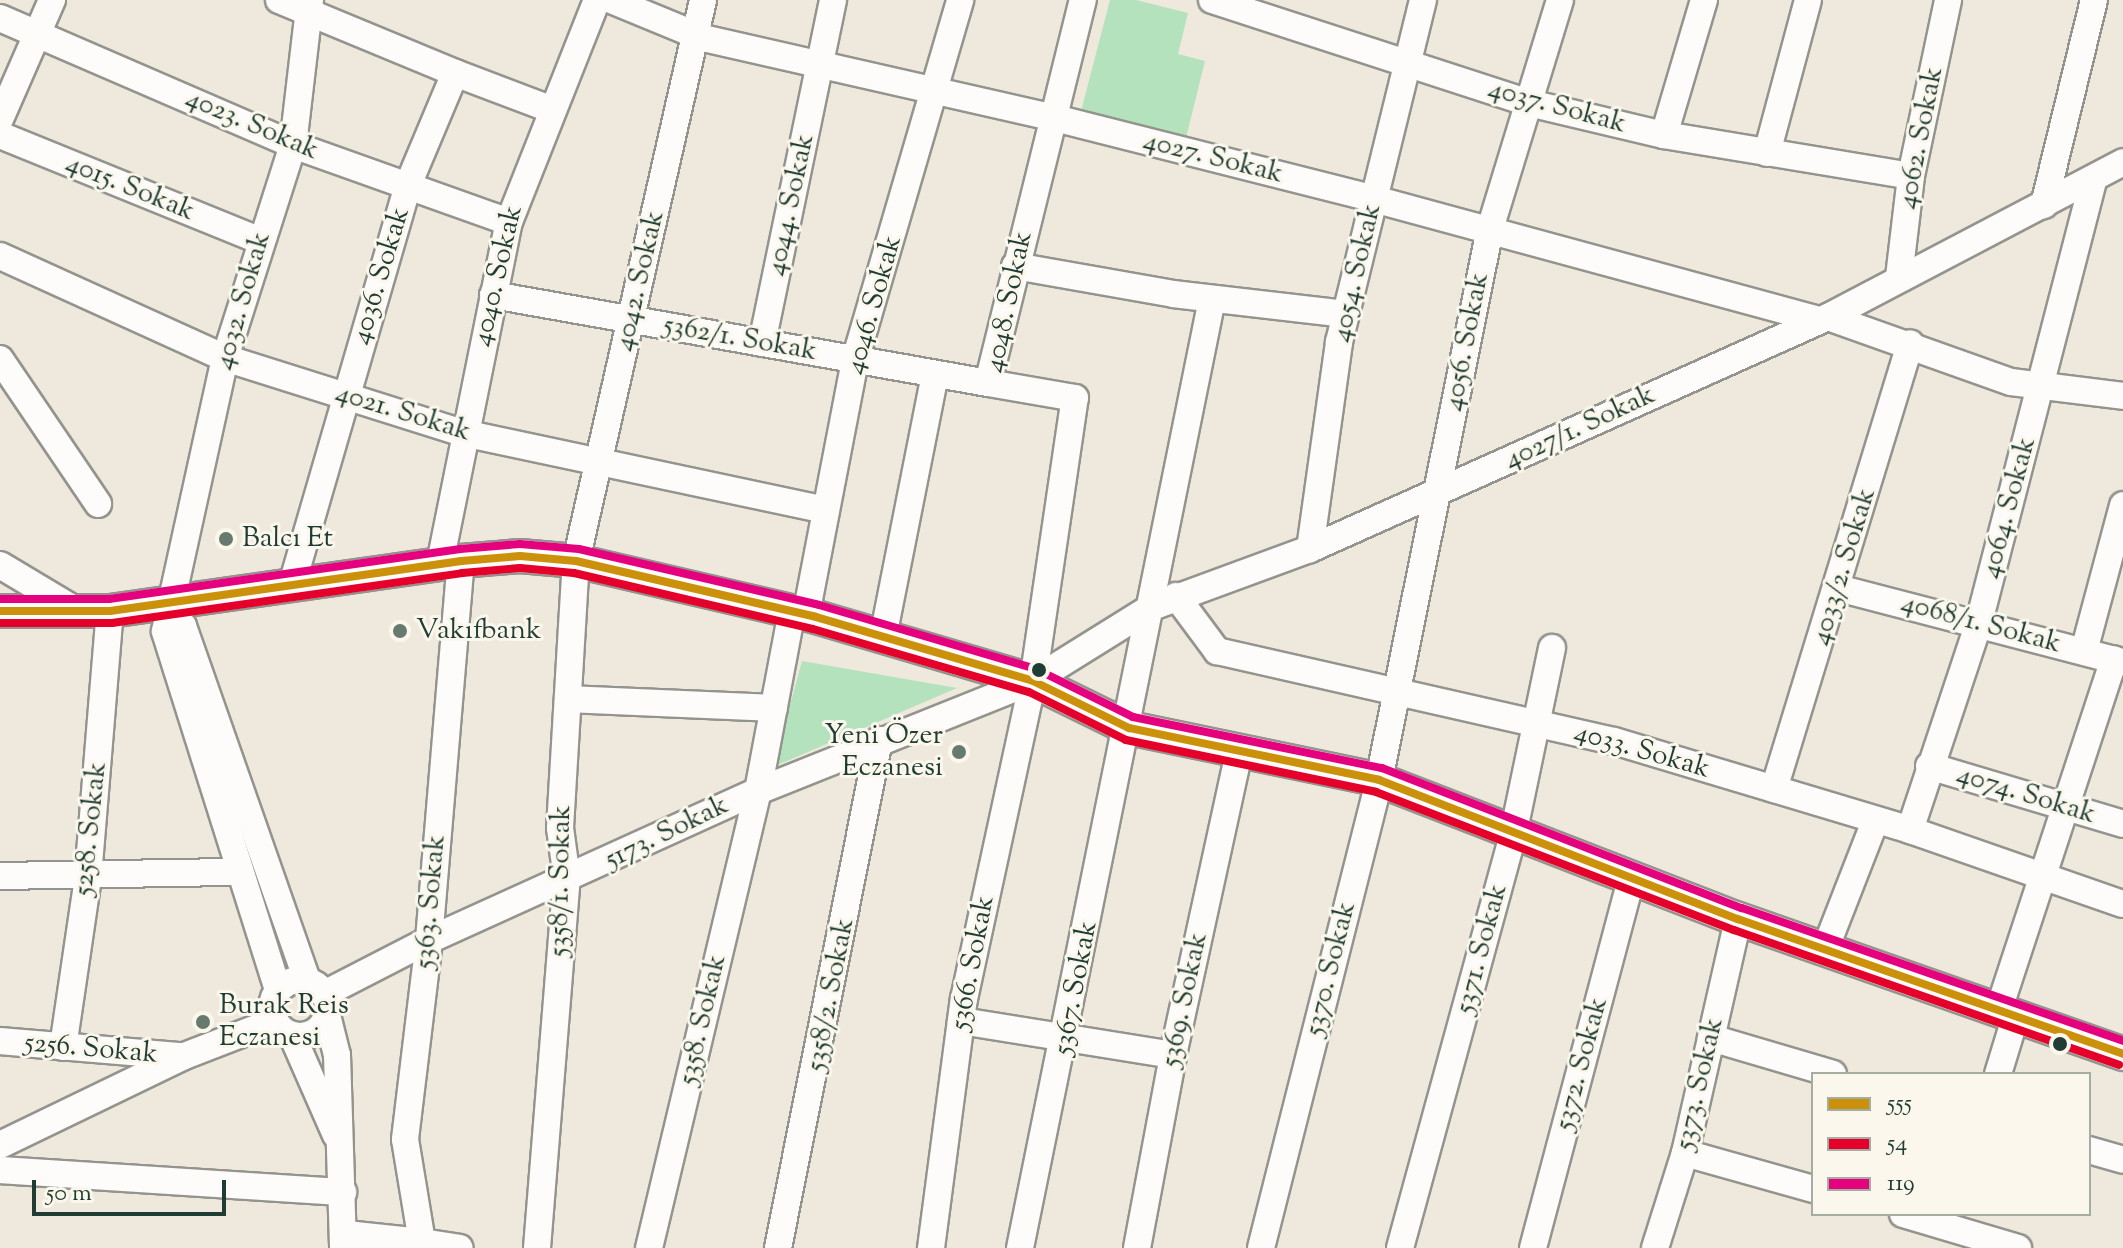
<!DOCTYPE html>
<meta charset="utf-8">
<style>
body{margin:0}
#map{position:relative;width:2123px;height:1248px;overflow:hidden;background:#efe9dd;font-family:"Sorts Mill Goudy",serif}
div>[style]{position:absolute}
.green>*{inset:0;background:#b4e2bd}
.roads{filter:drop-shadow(2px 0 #93948d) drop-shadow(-2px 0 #93948d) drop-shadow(0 2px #93948d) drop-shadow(0 -2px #93948d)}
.minor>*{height:26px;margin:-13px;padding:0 13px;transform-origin:13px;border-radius:13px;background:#fdfcfa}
.minor>.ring{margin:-13px;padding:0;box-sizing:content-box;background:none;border:26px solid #fdfcfa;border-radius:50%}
.major>*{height:32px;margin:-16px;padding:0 16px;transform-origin:16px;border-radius:16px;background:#fdfcfa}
.bus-1>*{height:8px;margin:-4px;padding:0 4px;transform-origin:4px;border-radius:4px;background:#cc910a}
.bus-2>*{height:8px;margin:-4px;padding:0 4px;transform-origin:4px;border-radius:4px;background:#e4002b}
.bus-3>*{height:8px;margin:-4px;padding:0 4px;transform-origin:4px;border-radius:4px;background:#e5007d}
.dots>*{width:22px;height:22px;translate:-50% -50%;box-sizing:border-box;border:4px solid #fbf7ec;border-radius:50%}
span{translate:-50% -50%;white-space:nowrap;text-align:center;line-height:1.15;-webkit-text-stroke:6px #fbf7ec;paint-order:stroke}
.street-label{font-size:28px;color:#1f3d34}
.poi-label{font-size:28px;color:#1f3d34}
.left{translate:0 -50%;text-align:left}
.right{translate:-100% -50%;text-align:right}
.legend{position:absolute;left:1811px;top:1072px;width:280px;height:144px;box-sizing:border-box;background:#fbf7ec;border:2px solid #a3ada2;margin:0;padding:10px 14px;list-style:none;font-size:24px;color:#1f3d34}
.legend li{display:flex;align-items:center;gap:16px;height:40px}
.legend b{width:40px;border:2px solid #a3ada2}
.scale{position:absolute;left:32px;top:1180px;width:194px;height:36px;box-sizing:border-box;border:4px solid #1f3d34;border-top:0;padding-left:10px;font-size:24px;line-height:28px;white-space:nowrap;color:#1f3d34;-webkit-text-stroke:6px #fbf7ec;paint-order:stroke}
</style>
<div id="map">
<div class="green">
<i style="clip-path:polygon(1110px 0,1136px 0,1188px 13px,1178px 54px,1205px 61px,1185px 142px,1080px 115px)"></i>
<i style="clip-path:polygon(802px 661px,957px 688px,773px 767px)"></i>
</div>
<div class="roads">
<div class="minor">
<i style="left:279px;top:0;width:191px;rotate:22.5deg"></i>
<i style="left:611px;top:0;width:100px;rotate:22.4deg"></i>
<i style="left:703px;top:38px;width:361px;rotate:12.8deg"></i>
<i style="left:1055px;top:118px;width:329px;rotate:14.2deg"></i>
<i style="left:1374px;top:199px;width:457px;rotate:15.2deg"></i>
<i style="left:1212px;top:0;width:329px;rotate:18deg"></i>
<i style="left:1525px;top:102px;width:143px;rotate:13.4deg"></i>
<i style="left:1664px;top:135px;width:250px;rotate:9.4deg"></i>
<i style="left:0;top:18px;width:319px;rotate:23.4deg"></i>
<i style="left:293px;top:145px;width:229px;rotate:19.6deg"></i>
<i style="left:0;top:119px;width:130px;rotate:-66.4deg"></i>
<i style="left:0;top:135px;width:279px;rotate:22.1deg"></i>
<i style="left:1664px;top:135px;width:141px;rotate:-73.5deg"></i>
<i style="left:1767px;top:153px;width:158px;rotate:-75deg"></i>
<i style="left:2044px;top:205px;width:211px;rotate:-76.3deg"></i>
<i style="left:0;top:256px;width:247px;rotate:24.4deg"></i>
<i style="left:225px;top:358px;width:250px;rotate:17.5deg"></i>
<i style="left:463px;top:433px;width:371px;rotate:12deg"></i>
<i style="left:1015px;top:266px;width:160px;rotate:10deg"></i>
<i style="left:1173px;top:294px;width:174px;rotate:6.6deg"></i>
<i style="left:1899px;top:277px;width:102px;rotate:-83.2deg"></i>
<i style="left:1911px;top:176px;width:180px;rotate:-78.1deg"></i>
<i style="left:493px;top:295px;width:503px;rotate:10.08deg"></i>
<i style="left:1828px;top:317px;width:194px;rotate:19.6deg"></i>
<i style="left:2011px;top:382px;width:113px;rotate:7.1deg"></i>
<i style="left:762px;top:343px;width:350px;rotate:-78.3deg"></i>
<i style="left:0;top:359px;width:175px;rotate:55.9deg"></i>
<i style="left:1310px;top:549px;width:209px;rotate:-82deg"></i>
<i style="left:1339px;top:342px;width:352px;rotate:-76.2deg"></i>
<i style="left:440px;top:563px;width:348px;rotate:-78.6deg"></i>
<i style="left:509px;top:222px;width:239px;rotate:-68.4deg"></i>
<i style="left:0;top:565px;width:90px;rotate:30.9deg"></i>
<i style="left:293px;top:581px;width:412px;rotate:-73.8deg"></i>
<i style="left:408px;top:185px;width:121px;rotate:-67.2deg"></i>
<i style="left:455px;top:73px;width:102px;rotate:20.8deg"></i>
<i style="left:1838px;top:588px;width:294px;rotate:14.6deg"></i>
<i style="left:1176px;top:596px;width:69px;rotate:53.3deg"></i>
<i style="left:1217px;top:651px;width:407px;rotate:12.8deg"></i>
<i style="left:1614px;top:741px;width:309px;rotate:16.7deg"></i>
<i style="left:1910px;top:830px;width:225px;rotate:19.2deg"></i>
<i style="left:170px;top:615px;width:17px;rotate:40deg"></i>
<i style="left:183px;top:626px;width:376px;rotate:70.7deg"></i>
<i style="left:806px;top:615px;width:260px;rotate:-79.1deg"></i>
<i style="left:855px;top:360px;width:375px;rotate:-73.7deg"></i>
<i style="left:883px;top:637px;width:268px;rotate:-78.8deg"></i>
<i style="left:2084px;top:651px;width:151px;rotate:-75deg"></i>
<i style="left:568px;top:699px;width:206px;rotate:2.5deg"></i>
<i style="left:1929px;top:766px;width:202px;rotate:16.6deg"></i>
<i style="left:1774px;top:789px;width:466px;rotate:-73deg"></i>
<i style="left:1910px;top:830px;width:219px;rotate:-71.6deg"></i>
<i style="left:1979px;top:622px;width:456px;rotate:-75.5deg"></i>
<i style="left:0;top:876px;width:239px;rotate:-1deg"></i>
<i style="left:1826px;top:947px;width:135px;rotate:-68.7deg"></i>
<i class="ring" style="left:272px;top:980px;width:30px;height:30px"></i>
<i style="left:278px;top:990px;width:376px;rotate:-107.5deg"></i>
<i style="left:165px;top:631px;width:280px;rotate:-77.6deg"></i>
<i style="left:225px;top:358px;width:224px;rotate:-72.3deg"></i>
<i style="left:293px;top:145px;width:146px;rotate:-83.3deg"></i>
<i style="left:324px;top:994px;width:118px;rotate:-27.2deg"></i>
<i style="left:429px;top:940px;width:361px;rotate:-24.4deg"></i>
<i style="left:758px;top:791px;width:183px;rotate:-79.3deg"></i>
<i style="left:1999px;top:1009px;width:368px;rotate:-71.8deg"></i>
<i style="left:327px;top:1015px;width:41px;rotate:76deg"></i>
<i style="left:337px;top:1055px;width:193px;rotate:88.2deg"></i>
<i style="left:961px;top:1021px;width:215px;rotate:9.1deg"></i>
<i style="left:292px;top:1035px;width:109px;rotate:66.3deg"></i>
<i style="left:1711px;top:1038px;width:127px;rotate:16.4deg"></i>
<i style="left:0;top:1041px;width:181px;rotate:4.8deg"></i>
<i style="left:63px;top:1047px;width:172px;rotate:-81.6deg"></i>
<i style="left:88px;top:877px;width:267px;rotate:-85.3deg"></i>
<i style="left:1998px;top:1074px;width:62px;rotate:-73deg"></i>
<i style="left:0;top:1145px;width:202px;rotate:-25.8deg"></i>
<i style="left:182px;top:1057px;width:100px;rotate:-21.2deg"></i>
<i style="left:2089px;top:1150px;width:35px;rotate:16deg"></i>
<i style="left:1685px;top:1153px;width:133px;rotate:15.7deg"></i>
<i style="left:0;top:1170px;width:344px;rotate:3.7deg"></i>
<i style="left:1903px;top:1214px;width:120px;rotate:16.5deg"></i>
<i style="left:346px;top:1234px;width:76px;rotate:6deg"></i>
<i style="left:422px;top:1242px;width:104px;rotate:-99.4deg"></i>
<i style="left:405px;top:1139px;width:200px;rotate:-83.1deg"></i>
<i style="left:429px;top:940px;width:380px;rotate:-85.2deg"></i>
<i style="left:422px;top:1248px;width:6px;rotate:-90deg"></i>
<i style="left:422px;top:1242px;width:38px;rotate:9deg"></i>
<i style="left:537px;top:1248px;width:370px;rotate:-85.4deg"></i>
<i style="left:567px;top:879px;width:51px;rotate:-97.8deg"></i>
<i style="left:560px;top:828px;width:267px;rotate:-86.6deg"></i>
<i style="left:576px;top:561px;width:575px;rotate:-77.24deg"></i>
<i style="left:649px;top:1248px;width:470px;rotate:-76.6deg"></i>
<i style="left:758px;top:791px;width:296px;rotate:-21.8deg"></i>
<i style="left:1033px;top:681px;width:140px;rotate:-31.9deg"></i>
<i style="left:1152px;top:607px;width:168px;rotate:-20.2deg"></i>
<i style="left:1310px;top:549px;width:568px;rotate:-24.13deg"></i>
<i style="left:1828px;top:317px;width:333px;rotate:-27.7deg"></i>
<i style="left:778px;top:1248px;width:518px;rotate:-78.76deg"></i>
<i style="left:931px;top:1248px;width:251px;rotate:-82.5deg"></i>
<i style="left:964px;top:999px;width:325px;rotate:-77.8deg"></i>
<i style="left:1033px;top:681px;width:286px;rotate:-81.6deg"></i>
<i style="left:1075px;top:398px;width:88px;rotate:-170.2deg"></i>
<i style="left:988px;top:383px;width:395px;rotate:-76.1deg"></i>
<i style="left:1020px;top:1248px;width:968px;rotate:-78.56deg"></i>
<i style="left:1137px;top:1248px;width:196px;rotate:-79.4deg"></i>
<i style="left:1173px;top:1055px;width:309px;rotate:-77.7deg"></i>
<i style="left:1261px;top:1248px;width:483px;rotate:-75.8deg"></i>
<i style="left:1379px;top:780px;width:562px;rotate:-78.61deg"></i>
<i style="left:1490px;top:229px;width:239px;rotate:-73deg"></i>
<i style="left:1400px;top:1248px;width:433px;rotate:-74.7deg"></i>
<i style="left:1514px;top:830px;width:186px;rotate:-78.2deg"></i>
<i style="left:1533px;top:1248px;width:382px;rotate:-75.1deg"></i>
<i style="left:1655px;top:1248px;width:100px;rotate:-72.5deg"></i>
<i style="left:1685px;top:1153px;width:240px;rotate:-77.2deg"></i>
</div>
<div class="major">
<i style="left:0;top:611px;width:110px"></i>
<i style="left:110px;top:611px;width:355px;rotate:-8.1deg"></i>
<i style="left:461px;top:561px;width:59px;rotate:-4.8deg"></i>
<i style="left:520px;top:556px;width:56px;rotate:5.1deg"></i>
<i style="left:576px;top:561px;width:246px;rotate:13.1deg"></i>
<i style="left:816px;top:617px;width:226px;rotate:16.4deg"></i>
<i style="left:1033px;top:681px;width:107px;rotate:26.1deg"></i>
<i style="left:1129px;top:728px;width:255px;rotate:11.7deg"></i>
<i style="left:1379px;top:780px;width:385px;rotate:21.2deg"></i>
<i style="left:1738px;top:919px;width:408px;rotate:19.3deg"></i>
</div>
</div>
<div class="bus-1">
<i style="left:0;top:611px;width:110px"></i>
<i style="left:110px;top:611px;width:355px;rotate:-8.1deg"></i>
<i style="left:461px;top:561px;width:59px;rotate:-4.8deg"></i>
<i style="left:520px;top:556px;width:56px;rotate:5.1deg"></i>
<i style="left:576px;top:561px;width:246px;rotate:13.1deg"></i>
<i style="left:816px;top:617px;width:226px;rotate:16.4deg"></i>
<i style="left:1033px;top:681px;width:107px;rotate:26.1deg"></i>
<i style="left:1129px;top:728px;width:255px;rotate:11.7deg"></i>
<i style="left:1379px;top:780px;width:385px;rotate:21.2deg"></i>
<i style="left:1738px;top:919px;width:408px;rotate:19.3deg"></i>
</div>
<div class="bus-2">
<i style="left:0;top:623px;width:112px"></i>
<i style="left:112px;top:623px;width:354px;rotate:-8.1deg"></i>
<i style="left:462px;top:573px;width:58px;rotate:-4.9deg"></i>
<i style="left:520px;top:568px;width:54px;rotate:5.3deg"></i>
<i style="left:574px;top:573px;width:245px;rotate:13.2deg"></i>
<i style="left:813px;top:629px;width:225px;rotate:16.3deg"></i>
<i style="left:1029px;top:692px;width:108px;rotate:26.3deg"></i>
<i style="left:1126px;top:740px;width:255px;rotate:11.7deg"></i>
<i style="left:1376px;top:792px;width:384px;rotate:21.1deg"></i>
<i style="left:1734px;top:930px;width:408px;rotate:19.3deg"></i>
</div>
<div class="bus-3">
<i style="left:0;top:599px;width:109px"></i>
<i style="left:109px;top:599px;width:355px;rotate:-8.1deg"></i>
<i style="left:460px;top:549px;width:60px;rotate:-4.8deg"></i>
<i style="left:520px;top:544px;width:59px;rotate:4.8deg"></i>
<i style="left:579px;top:549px;width:246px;rotate:13.1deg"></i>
<i style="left:819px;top:605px;width:226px;rotate:16.4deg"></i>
<i style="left:1036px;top:669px;width:108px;rotate:26.3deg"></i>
<i style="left:1133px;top:717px;width:254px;rotate:11.6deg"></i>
<i style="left:1382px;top:768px;width:386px;rotate:21.3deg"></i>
<i style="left:1742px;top:908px;width:404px;rotate:19.2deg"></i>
</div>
<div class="dots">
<i style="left:226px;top:539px;background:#68796f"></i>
<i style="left:400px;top:631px;background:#68796f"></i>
<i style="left:1039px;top:670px;background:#1f3d34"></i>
<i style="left:959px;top:752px;background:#68796f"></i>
<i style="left:203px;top:1022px;background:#68796f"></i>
<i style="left:2060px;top:1044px;background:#1f3d34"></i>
</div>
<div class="street-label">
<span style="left:1557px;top:107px;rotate:15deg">4037. Sokak</span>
<span style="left:252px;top:125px;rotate:23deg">4023. Sokak</span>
<span style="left:1921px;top:138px;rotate:-79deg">4062. Sokak</span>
<span style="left:1213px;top:158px;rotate:14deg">4027. Sokak</span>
<span style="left:130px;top:188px;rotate:22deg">4015. Sokak</span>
<span style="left:791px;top:205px;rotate:-78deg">4044. Sokak</span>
<span style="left:1357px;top:273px;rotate:-77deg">4054. Sokak</span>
<span style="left:381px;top:276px;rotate:-73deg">4036. Sokak</span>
<span style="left:498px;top:276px;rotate:-77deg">4040. Sokak</span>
<span style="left:640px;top:281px;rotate:-77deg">4042. Sokak</span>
<span style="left:243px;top:301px;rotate:-74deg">4032. Sokak</span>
<span style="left:1009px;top:302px;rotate:-78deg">4048. Sokak</span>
<span style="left:874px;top:305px;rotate:-74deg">4046. Sokak</span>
<span style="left:740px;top:339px;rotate:10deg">5362/1. Sokak</span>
<span style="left:1467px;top:342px;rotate:-79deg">4056. Sokak</span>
<span style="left:403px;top:413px;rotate:17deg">4021. Sokak</span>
<span style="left:1580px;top:428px;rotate:-25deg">4027/1. Sokak</span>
<span style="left:2009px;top:508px;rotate:-75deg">4064. Sokak</span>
<span style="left:1844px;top:567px;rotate:-73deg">4033/2. Sokak</span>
<span style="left:1981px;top:624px;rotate:15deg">4068/1. Sokak</span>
<span style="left:1642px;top:751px;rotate:16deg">4033. Sokak</span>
<span style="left:2026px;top:795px;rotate:17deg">4074. Sokak</span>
<span style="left:91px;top:829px;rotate:-84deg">5258. Sokak</span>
<span style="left:667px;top:833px;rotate:-26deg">5173. Sokak</span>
<span style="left:561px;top:881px;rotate:-89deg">5358/1. Sokak</span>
<span style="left:431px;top:902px;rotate:-85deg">5363. Sokak</span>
<span style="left:1482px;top:949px;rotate:-75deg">5371. Sokak</span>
<span style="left:973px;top:963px;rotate:-79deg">5366. Sokak</span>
<span style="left:1331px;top:969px;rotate:-76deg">5370. Sokak</span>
<span style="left:1076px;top:988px;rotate:-79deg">5367. Sokak</span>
<span style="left:831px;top:995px;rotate:-79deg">5358/2. Sokak</span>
<span style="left:1185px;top:1000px;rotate:-78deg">5369. Sokak</span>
<span style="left:703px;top:1020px;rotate:-77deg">5358. Sokak</span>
<span style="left:91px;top:1049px;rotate:5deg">5256. Sokak</span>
<span style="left:1582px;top:1064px;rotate:-75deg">5372. Sokak</span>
<span style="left:1700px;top:1084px;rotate:-77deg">5373. Sokak</span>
</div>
<div class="poi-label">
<span class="left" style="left:242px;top:539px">Balcı Et</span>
<span class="left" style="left:416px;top:631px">Vakıfbank</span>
<span class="right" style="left:943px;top:752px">Yeni Özer<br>Eczanesi</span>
<span class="left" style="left:219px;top:1022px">Burak Reis<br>Eczanesi</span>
</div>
<ul class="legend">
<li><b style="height:10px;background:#cc910a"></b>555</li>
<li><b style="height:10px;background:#e4002b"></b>54</li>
<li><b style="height:10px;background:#e5007d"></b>119</li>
</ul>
<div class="scale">50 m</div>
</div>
